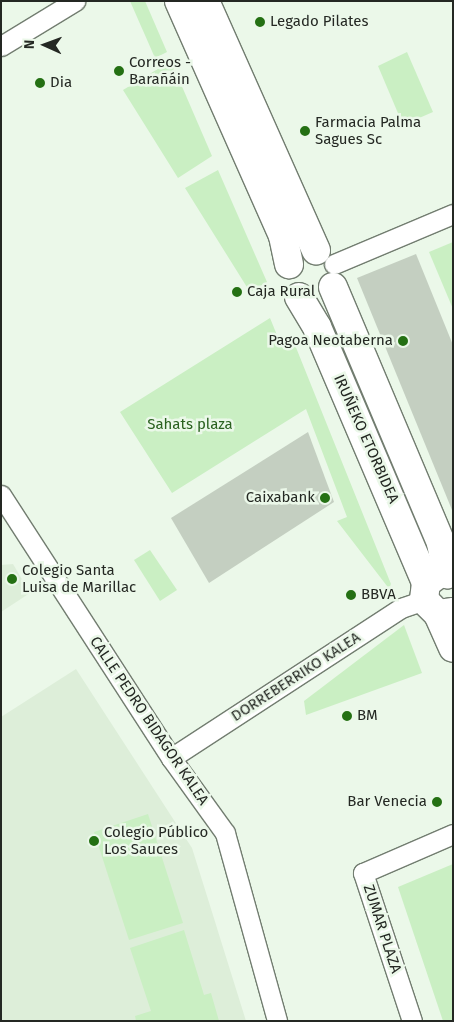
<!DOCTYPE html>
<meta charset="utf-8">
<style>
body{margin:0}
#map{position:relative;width:454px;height:1022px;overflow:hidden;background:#ebf8e9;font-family:"Fira Sans",sans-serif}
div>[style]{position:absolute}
.built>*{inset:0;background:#ddeed9}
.green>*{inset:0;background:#caefc3}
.building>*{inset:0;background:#c4cfc1}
.roads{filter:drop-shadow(1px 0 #727d70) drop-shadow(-1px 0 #727d70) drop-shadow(0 1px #727d70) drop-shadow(0 -1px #727d70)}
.street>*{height:19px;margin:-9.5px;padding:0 9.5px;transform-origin:9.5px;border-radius:9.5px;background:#fff}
.secondary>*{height:28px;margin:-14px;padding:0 14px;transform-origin:14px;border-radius:14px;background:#fff}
.dots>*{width:14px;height:14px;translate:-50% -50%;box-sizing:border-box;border:2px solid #ebf8e9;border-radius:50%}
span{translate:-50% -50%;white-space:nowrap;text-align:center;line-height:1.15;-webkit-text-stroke:5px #ebf8e9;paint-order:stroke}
.poi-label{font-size:15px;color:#242823}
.left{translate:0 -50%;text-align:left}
.right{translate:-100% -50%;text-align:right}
.park-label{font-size:15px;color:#2a611f}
.street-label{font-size:15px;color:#242823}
.frame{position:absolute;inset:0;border:2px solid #242823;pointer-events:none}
.north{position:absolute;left:20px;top:20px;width:50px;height:50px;-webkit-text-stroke:4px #ebf8e9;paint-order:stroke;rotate:272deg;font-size:14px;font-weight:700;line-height:20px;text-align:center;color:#242823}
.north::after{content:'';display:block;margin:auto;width:18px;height:22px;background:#242823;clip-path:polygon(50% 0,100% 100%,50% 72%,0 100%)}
</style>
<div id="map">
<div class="built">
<i style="clip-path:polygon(13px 564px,30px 593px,1px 612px,1px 565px)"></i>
<i style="clip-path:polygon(76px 669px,192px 848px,246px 1021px,1px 1021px,1px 717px)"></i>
</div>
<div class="green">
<i style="clip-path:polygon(130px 1px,145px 1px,167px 52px,155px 58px)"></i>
<i style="clip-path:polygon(407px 52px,433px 112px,403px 125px,378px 66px)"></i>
<i style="clip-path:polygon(171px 61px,212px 156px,178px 178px,123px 90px)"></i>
<i style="clip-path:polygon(218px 170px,267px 282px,250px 292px,185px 188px)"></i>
<i style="clip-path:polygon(453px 242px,453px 309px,429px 252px)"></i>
<i style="clip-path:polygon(270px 318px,279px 340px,291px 335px,397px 599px,337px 521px,347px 517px,306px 409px,172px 493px,120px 412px)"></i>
<i style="clip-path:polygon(150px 550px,177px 590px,160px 601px,134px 560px)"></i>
<i style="clip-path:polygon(404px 625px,422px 673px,306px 715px,304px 701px)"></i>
<i style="clip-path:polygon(148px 814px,183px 923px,129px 940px,94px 832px)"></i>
<i style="clip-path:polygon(453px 864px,453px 1021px,443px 1021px,398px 887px)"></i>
<i style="clip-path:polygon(184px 930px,204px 995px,211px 993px,219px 1021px,136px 1021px,135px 1016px,151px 1011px,130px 948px)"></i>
</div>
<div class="building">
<i style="clip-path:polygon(416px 254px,453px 345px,452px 510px,357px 278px)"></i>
<i style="clip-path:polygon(308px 432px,334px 502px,209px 583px,171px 518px)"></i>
</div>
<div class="roads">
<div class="street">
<i style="left:1px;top:46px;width:87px;rotate:-31.3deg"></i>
<i style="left:334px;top:264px;width:129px;rotate:-22.8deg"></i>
<i style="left:1px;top:495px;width:313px;rotate:57.1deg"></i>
<i style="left:171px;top:758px;width:92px;rotate:54.2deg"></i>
<i style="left:225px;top:833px;width:195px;rotate:74.5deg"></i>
<i style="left:171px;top:758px;width:275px;rotate:-33.1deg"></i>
<i style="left:401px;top:608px;width:24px;rotate:-19deg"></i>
<i style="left:412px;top:1021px;width:156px;rotate:-108.3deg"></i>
<i style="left:363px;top:873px;width:98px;rotate:-23.4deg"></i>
</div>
<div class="secondary">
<i style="left:179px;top:1px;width:257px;rotate:66.1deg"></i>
<i style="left:283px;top:236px;width:29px;rotate:78deg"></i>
<i style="left:205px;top:1px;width:273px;rotate:66deg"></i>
<i style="left:333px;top:287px;width:278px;rotate:67.1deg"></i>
<i style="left:441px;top:543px;width:32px;rotate:79deg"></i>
<i style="left:299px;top:297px;width:35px;rotate:59deg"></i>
<i style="left:317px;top:327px;width:278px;rotate:66.9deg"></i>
<i style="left:440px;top:573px;width:17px;rotate:144deg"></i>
<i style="left:426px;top:583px;width:17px;rotate:97deg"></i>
<i style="left:424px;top:600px;width:20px;rotate:45deg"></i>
<i style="left:438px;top:614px;width:15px;rotate:-8deg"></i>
<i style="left:438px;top:614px;width:37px;rotate:66deg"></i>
</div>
</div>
<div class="dots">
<i style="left:260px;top:22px;background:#247013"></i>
<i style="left:119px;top:71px;background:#247013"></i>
<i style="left:40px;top:83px;background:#247013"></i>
<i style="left:305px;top:131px;background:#247013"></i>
<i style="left:237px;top:292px;background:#247013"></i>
<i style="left:403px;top:341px;background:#247013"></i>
<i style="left:325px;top:498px;background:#247013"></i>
<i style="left:12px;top:579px;background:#247013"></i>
<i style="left:351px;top:595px;background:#247013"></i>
<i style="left:347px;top:716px;background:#247013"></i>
<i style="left:437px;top:802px;background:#247013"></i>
<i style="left:94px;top:841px;background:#247013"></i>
</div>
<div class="poi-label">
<span class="left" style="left:270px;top:22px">Legado Pilates</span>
<span class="left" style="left:129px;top:71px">Correos -<br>Barañáin</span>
<span class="left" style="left:50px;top:83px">Dia</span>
<span class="left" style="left:315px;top:131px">Farmacia Palma<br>Sagues Sc</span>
<span class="left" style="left:247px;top:292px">Caja Rural</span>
<span class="right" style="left:393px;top:341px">Pagoa Neotaberna</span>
<span class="right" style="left:315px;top:498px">Caixabank</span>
<span class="left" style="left:22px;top:579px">Colegio Santa<br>Luisa de Marillac</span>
<span class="left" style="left:361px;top:595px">BBVA</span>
<span class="left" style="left:357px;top:716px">BM</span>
<span class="right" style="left:427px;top:802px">Bar Venecia</span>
<span class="left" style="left:104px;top:841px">Colegio Público<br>Los Sauces</span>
</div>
<div class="park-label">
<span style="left:190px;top:425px">Sahats plaza</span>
</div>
<div class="street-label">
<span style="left:366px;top:439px;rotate:66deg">IRUÑEKO ETORBIDEA</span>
<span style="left:296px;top:677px;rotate:-33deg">DORREBERRIKO KALEA</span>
<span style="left:149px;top:721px;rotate:56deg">CALLE PEDRO BIDAGOR KALEA</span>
<span style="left:382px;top:929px;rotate:72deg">ZUMAR PLAZA</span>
</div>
<div class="frame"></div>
<div class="north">N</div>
</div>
